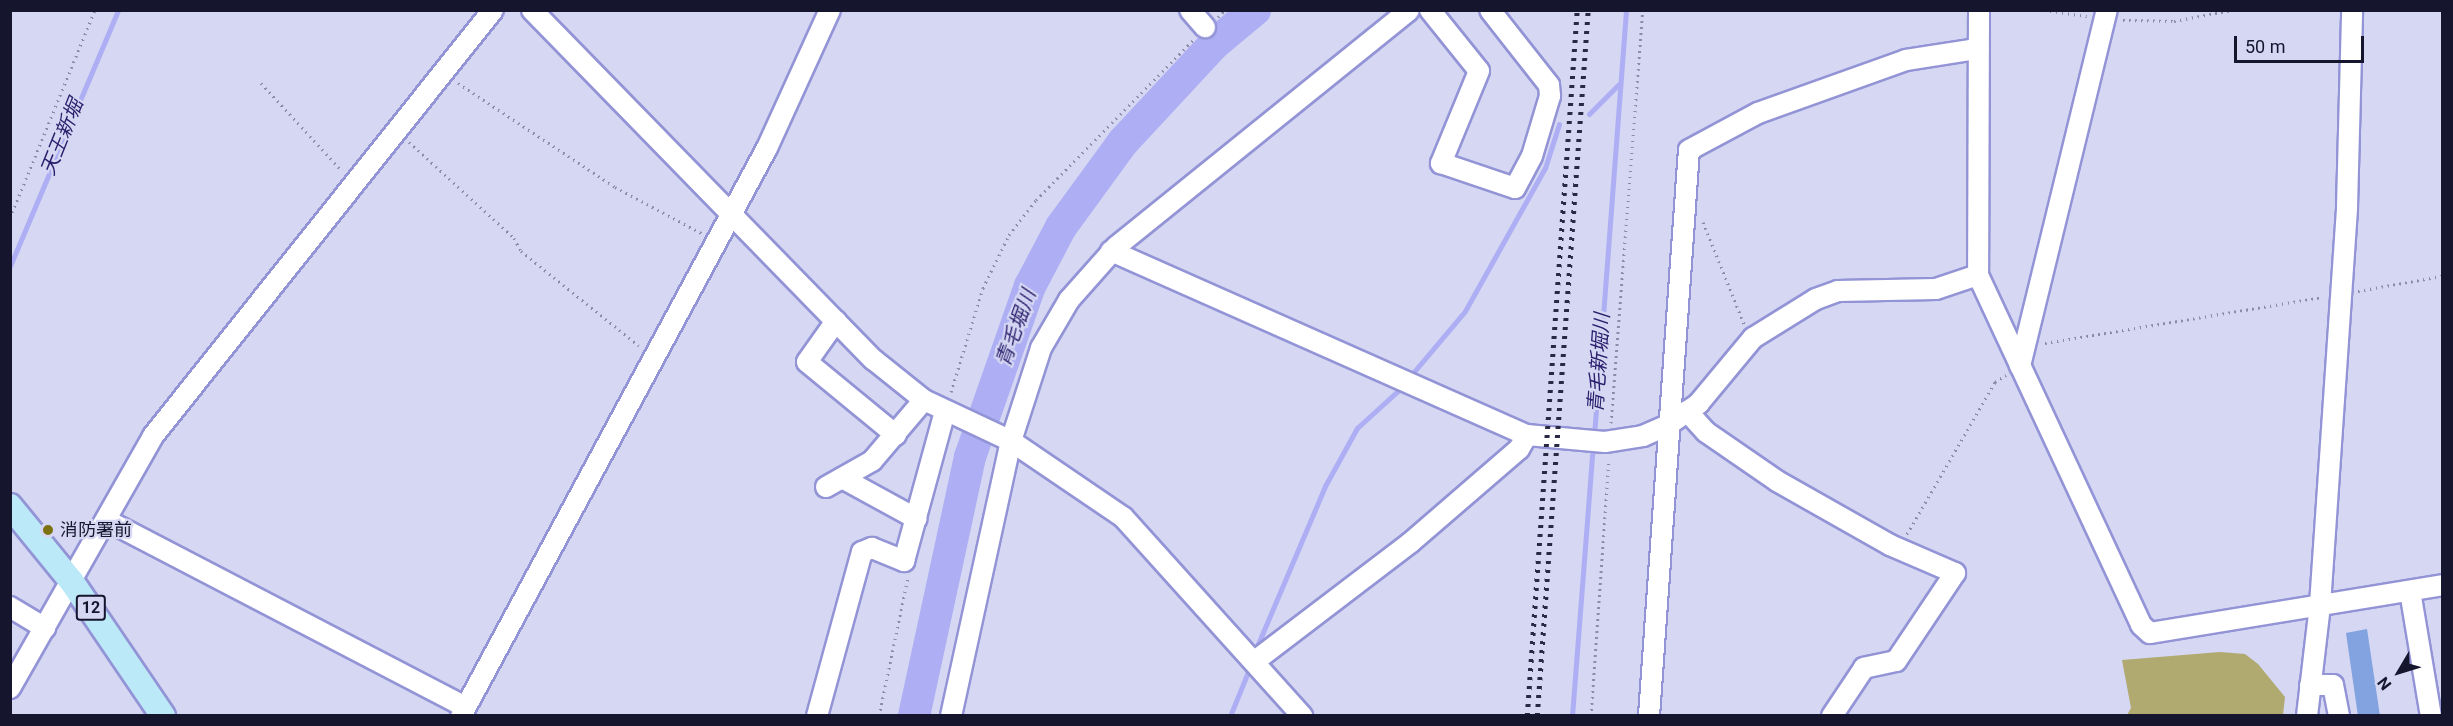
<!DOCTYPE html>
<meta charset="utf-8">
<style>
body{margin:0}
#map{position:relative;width:2453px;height:726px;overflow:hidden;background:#d5d7f3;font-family:Roboto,"Noto Sans JP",sans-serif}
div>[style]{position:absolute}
.green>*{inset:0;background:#b0aa70}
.stream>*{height:5px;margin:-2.5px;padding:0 2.5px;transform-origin:2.5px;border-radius:2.5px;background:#adaef3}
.river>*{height:32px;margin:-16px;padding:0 16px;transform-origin:16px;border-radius:16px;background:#adaef3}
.building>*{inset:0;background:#82a2e0}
.path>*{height:3px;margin-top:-1.5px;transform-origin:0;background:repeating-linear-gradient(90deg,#8b8ca7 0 1.5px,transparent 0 6px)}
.roads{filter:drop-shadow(2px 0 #9394d6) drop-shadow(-2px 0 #9394d6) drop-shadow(0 2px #9394d6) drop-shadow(0 -2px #9394d6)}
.minor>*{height:20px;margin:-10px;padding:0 10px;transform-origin:10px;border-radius:10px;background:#fff}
.major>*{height:24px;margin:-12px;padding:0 12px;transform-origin:12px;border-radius:12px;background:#bce9f8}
.rail>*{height:4.5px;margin-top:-2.25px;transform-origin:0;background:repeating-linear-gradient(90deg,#2a2943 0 3px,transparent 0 9px)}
.dots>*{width:16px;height:16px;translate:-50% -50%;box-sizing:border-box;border:3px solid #d5d7f3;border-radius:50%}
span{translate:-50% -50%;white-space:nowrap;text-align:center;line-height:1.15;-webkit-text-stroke:4.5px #d5d7f3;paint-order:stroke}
.shield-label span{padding:2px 4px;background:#d5d7f3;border:2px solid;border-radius:4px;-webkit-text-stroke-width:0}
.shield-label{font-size:16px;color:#16152e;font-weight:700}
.poi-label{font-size:18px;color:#16152e}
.left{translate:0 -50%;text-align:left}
.water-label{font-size:20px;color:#2a1e6c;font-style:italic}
.frame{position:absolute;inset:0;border:12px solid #16152e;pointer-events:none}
.north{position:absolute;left:2369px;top:642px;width:60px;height:60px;-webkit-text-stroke:4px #d5d7f3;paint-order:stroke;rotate:232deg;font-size:16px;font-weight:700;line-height:24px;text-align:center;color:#16152e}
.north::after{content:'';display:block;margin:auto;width:21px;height:27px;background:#16152e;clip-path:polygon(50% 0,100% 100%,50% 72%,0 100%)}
.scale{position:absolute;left:2234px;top:36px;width:130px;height:27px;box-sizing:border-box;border:3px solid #16152e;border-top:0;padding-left:8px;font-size:18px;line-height:21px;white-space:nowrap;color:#16152e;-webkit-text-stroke:4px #d5d7f3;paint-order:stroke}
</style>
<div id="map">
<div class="green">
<i style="clip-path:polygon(2220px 652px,2245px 654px,2258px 664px,2285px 697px,2283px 715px,2127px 715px,2131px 708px,2122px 660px)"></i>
</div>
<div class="stream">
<i style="left:1589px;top:114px;width:42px;rotate:-45deg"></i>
<i style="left:10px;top:266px;width:278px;rotate:-67.1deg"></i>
<i style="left:1412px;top:374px;width:82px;rotate:-49.9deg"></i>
<i style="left:1465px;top:311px;width:164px;rotate:-60.8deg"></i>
<i style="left:1545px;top:168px;width:46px;rotate:-72.3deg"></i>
<i style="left:1594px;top:436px;width:427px;rotate:-85.7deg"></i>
<i style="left:1258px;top:644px;width:172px;rotate:-67deg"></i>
<i style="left:1325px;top:486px;width:66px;rotate:-61.1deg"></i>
<i style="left:1357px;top:428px;width:59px;rotate:-42.3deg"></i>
<i style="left:1230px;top:716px;width:48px;rotate:-67.8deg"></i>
<i style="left:1572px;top:716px;width:272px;rotate:-85.6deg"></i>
</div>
<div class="river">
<i style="left:914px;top:716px;width:265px;rotate:-77.8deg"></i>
<i style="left:970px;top:457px;width:181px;rotate:-70.7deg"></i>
<i style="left:1030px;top:286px;width:67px;rotate:-62.3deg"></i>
<i style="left:1061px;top:227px;width:105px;rotate:-53.9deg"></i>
<i style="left:1123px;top:142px;width:132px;rotate:-47.1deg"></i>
<i style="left:1213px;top:45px;width:55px;rotate:-39.8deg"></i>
</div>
<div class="building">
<i style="clip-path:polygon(2367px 629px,2380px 716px,2358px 716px,2346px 633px)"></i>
</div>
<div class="path">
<i style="left:2044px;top:10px;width:43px;rotate:7.9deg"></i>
<i style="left:1218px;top:17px;width:10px;rotate:-45deg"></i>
<i style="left:2123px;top:20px;width:51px;rotate:1.1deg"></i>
<i style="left:2174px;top:21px;width:59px;rotate:-10.7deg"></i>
<i style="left:261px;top:83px;width:118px;rotate:47.4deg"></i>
<i style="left:458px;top:83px;width:188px;rotate:33.5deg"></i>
<i style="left:615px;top:187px;width:100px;rotate:28.1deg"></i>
<i style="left:409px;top:142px;width:142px;rotate:42.4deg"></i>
<i style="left:514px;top:238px;width:15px;rotate:62deg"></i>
<i style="left:521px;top:251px;width:151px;rotate:38.8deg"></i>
<i style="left:10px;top:218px;width:225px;rotate:-67.8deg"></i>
<i style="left:1703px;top:222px;width:110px;rotate:68.1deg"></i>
<i style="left:2358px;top:291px;width:85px;rotate:-10.1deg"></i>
<i style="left:2045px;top:343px;width:281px;rotate:-9.4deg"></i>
<i style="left:951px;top:392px;width:109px;rotate:-72.9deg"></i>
<i style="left:983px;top:288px;width:59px;rotate:-63.9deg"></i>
<i style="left:1009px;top:235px;width:44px;rotate:-52.4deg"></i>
<i style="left:1036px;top:200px;width:226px;rotate:-45.5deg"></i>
<i style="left:1611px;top:423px;width:414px;rotate:-85.6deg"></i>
<i style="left:1907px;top:534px;width:176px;rotate:-59.9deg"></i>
<i style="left:1995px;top:382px;width:13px;rotate:-32deg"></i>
<i style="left:879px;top:716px;width:142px;rotate:-78.2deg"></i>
<i style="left:1591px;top:716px;width:257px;rotate:-86deg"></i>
</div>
<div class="roads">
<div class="minor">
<i style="left:532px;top:10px;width:489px;rotate:45.7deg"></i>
<i style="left:874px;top:360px;width:64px;rotate:38.7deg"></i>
<i style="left:924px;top:400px;width:96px;rotate:25.2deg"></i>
<i style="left:1011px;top:441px;width:135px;rotate:34.2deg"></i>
<i style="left:1123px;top:517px;width:268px;rotate:48deg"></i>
<i style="left:1190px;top:10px;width:23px;rotate:49deg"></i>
<i style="left:1430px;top:10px;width:78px;rotate:51.2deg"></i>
<i style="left:1479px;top:71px;width:100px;rotate:112.4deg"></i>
<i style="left:1441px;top:163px;width:78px;rotate:18.7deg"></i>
<i style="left:1515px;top:188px;width:36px;rotate:-62deg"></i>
<i style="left:1532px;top:156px;width:63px;rotate:-73.3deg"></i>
<i style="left:1550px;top:96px;width:11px;rotate:-95deg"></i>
<i style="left:1549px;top:85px;width:95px;rotate:-128.2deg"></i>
<i style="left:1979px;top:10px;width:265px;rotate:90.2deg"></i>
<i style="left:1978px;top:275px;width:386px;rotate:65deg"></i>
<i style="left:2141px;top:625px;width:12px;rotate:42deg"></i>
<i style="left:2150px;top:633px;width:296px;rotate:-9.3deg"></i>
<i style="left:1111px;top:251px;width:455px;rotate:23.9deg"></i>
<i style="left:1527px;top:435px;width:78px;rotate:5.1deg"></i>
<i style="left:1605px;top:442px;width:38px;rotate:-9deg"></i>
<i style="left:1643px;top:436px;width:27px;rotate:-24deg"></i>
<i style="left:1668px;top:425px;width:38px;rotate:-35deg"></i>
<i style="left:1699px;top:403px;width:85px;rotate:-50.3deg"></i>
<i style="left:1753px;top:338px;width:74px;rotate:-31.8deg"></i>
<i style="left:1816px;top:299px;width:23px;rotate:-20deg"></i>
<i style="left:1838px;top:291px;width:98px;rotate:-1.2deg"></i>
<i style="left:1936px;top:289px;width:44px;rotate:-18.4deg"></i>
<i style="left:836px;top:321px;width:50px;rotate:125.3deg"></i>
<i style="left:807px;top:362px;width:115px;rotate:39.4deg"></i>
<i style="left:2020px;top:366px;width:366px;rotate:-76.3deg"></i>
<i style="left:1687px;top:411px;width:28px;rotate:48deg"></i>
<i style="left:1706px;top:432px;width:86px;rotate:34.6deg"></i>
<i style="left:1777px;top:481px;width:130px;rotate:29.5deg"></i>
<i style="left:1890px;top:545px;width:71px;rotate:23.3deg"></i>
<i style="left:1955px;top:573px;width:106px;rotate:123.8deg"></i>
<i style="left:1896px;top:661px;width:33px;rotate:168deg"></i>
<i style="left:1864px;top:668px;width:58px;rotate:123.7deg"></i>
<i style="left:842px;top:478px;width:85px;rotate:28.7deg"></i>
<i style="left:826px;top:487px;width:53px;rotate:-29.5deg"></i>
<i style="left:872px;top:461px;width:80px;rotate:-49.6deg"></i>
<i style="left:108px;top:521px;width:403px;rotate:27.5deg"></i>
<i style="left:2410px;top:591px;width:127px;rotate:80.5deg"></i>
<i style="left:10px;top:607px;width:41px;rotate:31deg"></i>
<i style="left:1255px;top:661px;width:195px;rotate:-37.3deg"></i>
<i style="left:1410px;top:543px;width:144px;rotate:-40.8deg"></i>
<i style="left:1519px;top:449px;width:16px;rotate:-60deg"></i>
<i style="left:2310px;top:685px;width:23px"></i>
<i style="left:2333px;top:685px;width:32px;rotate:79deg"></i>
<i style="left:10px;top:688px;width:290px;rotate:-60.4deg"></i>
<i style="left:153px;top:436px;width:545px;rotate:-51.41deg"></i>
<i style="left:461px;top:716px;width:645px;rotate:-61.69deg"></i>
<i style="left:767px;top:148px;width:152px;rotate:-65.5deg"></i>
<i style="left:817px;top:716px;width:170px;rotate:-74.7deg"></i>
<i style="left:862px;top:552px;width:11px;rotate:-22deg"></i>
<i style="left:872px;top:548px;width:35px;rotate:22deg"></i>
<i style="left:904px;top:561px;width:156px;rotate:-74.7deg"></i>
<i style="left:951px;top:716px;width:281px;rotate:-77.7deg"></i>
<i style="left:1011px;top:441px;width:98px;rotate:-72.1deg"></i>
<i style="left:1041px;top:348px;width:56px;rotate:-59.7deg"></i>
<i style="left:1069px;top:300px;width:72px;rotate:-48.4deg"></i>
<i style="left:1117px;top:246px;width:375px;rotate:-38.9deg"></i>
<i style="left:1649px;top:716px;width:567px;rotate:-85.96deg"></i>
<i style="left:1689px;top:150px;width:78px;rotate:-28.2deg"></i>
<i style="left:1758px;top:113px;width:157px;rotate:-19.7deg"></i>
<i style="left:1906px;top:60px;width:72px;rotate:-8.8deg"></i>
<i style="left:2307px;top:716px;width:112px;rotate:-83.3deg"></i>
<i style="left:2320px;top:605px;width:399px;rotate:-86.1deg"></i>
<i style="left:2347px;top:207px;width:197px;rotate:-88.5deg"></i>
</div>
<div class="major">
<i style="left:10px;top:506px;width:98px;rotate:50.8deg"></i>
<i style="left:72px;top:582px;width:162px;rotate:55.8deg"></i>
</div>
</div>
<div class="rail">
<i style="left:1527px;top:716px;width:708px;rotate:-85.95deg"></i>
<i style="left:1537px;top:716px;width:708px;rotate:-85.87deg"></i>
</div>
<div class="dots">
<i style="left:48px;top:530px;background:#7c7213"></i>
</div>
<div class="shield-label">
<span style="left:91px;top:608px">12</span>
</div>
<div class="poi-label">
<span class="left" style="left:60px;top:530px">消防署前</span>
</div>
<div class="water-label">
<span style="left:62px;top:137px;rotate:-68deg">天王新堀</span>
<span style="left:1016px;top:328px;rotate:-70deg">青毛堀川</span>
<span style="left:1599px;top:363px;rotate:-86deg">青毛新堀川</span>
</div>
<div class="frame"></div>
<div class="north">N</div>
<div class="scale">50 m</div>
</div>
